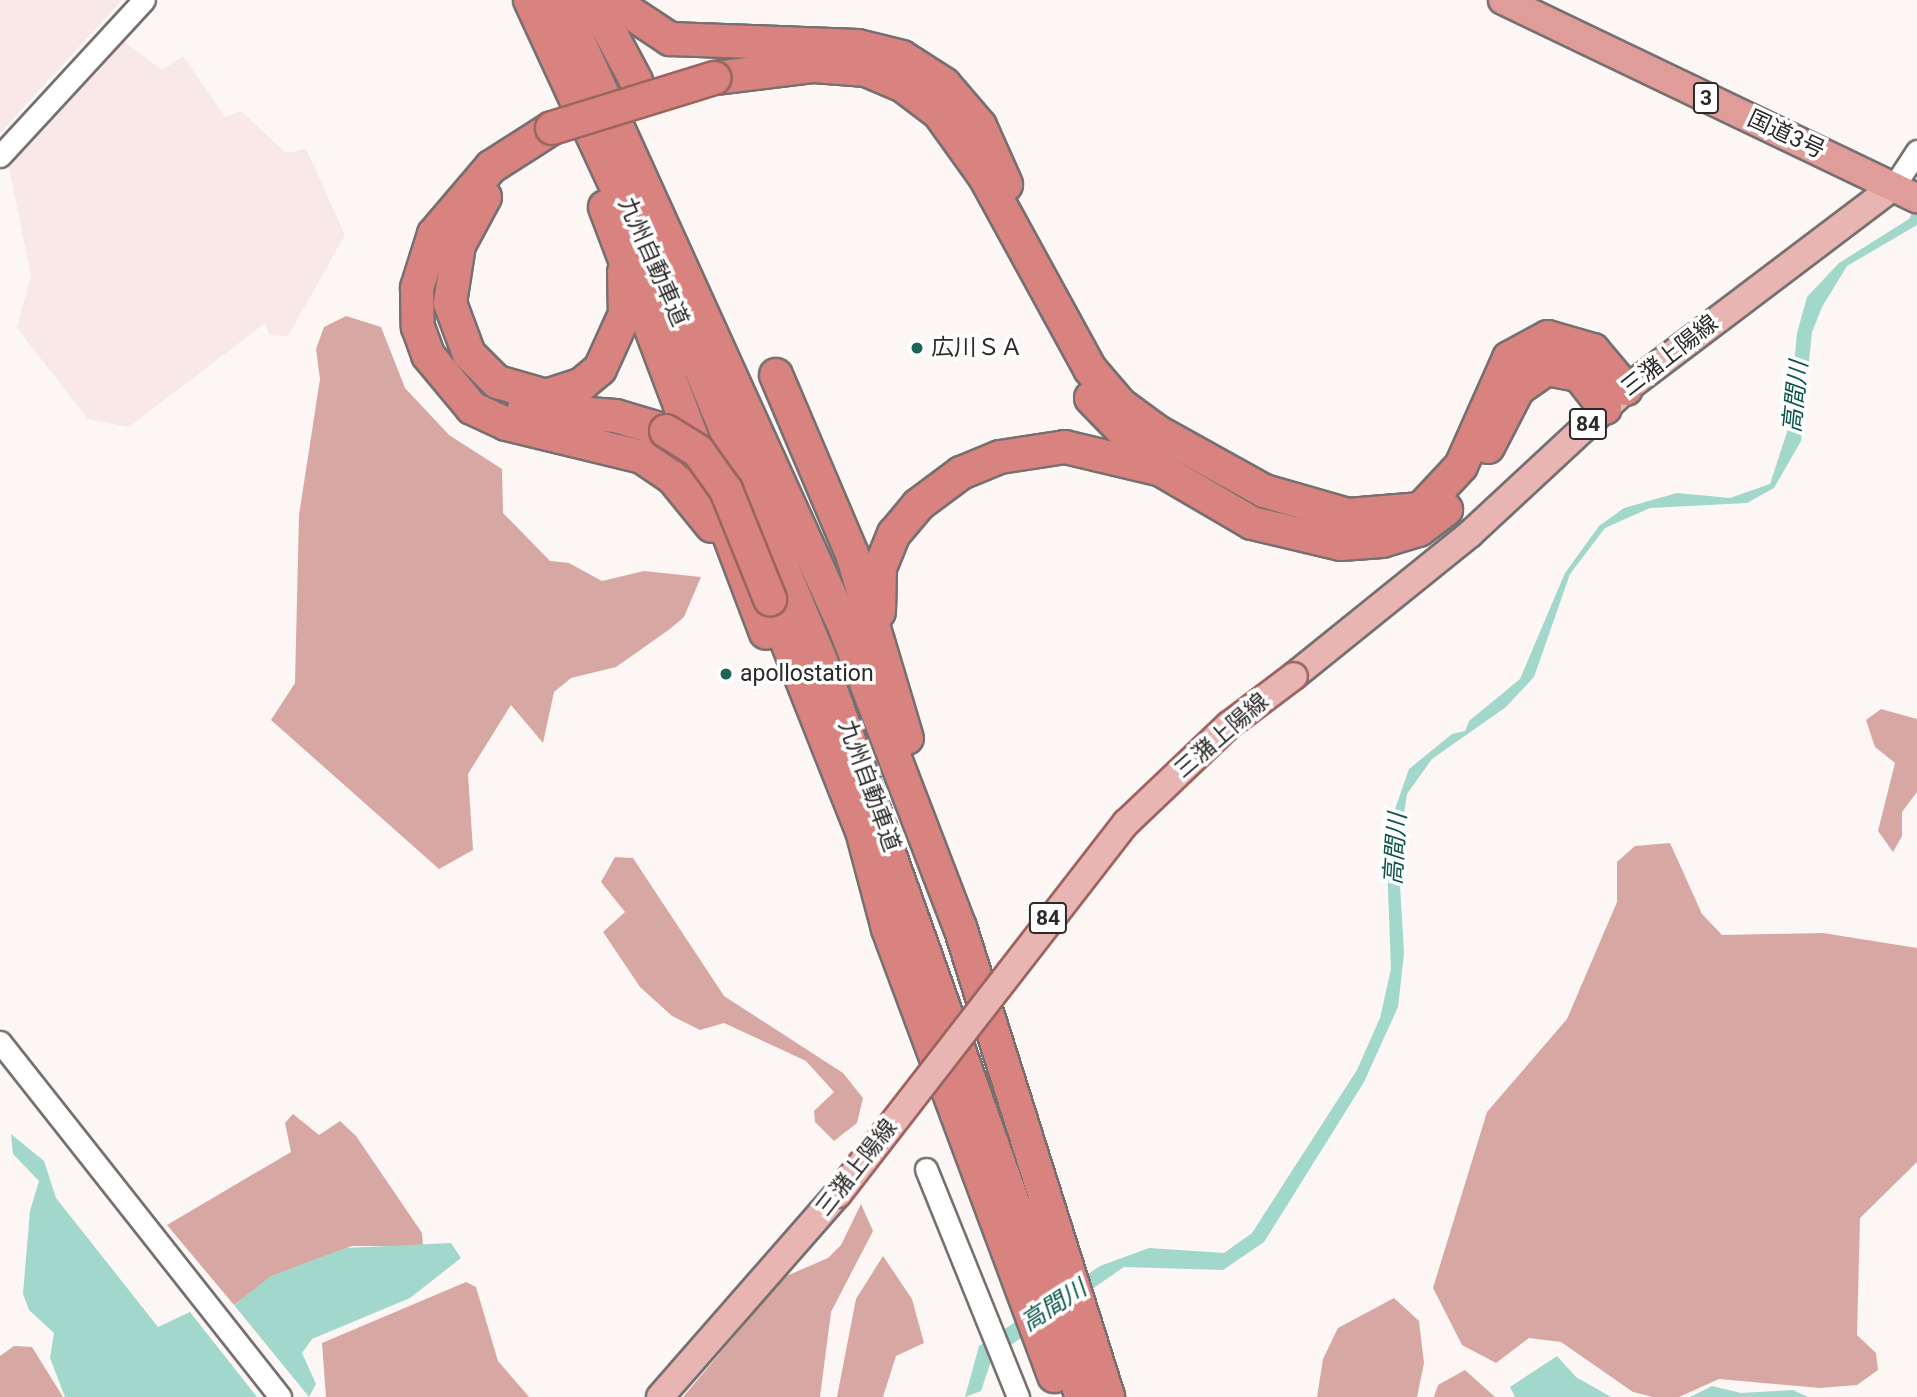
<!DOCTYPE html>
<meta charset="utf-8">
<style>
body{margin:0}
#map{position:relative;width:1917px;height:1397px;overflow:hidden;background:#fcf6f5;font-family:Roboto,"Noto Sans JP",sans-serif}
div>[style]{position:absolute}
.built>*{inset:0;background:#f8e9e8}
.forest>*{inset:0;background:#d7a7a4}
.water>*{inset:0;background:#a2d7cb}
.roads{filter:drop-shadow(2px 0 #767070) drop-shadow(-2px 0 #767070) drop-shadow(0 2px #767070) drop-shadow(0 -2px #767070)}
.tertiary>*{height:21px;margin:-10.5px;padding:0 10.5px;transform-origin:10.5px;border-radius:10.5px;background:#fff}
.primary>*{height:26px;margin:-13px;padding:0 13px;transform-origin:13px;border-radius:13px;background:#e8b5b2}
.trunk>*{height:28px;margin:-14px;padding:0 14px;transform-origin:14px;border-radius:14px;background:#e09c98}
.motorway>*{height:32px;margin:-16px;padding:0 16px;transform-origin:16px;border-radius:16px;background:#d8837f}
.bridges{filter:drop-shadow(2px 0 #9c6461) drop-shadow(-2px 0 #9c6461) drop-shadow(0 2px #9c6461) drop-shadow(0 -2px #9c6461)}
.primary-bridge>*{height:26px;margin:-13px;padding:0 13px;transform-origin:13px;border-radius:13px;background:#e8b5b2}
.motorway-bridge>*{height:32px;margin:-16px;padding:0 16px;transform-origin:16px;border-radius:16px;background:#d8837f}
.dots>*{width:19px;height:19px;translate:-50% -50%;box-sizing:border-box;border:4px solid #fff;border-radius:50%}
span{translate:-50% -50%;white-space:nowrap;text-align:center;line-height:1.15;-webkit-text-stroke:7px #fff;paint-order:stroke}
.shield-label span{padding:2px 5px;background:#fff;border:2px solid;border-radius:5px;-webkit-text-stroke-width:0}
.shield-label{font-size:21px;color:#2c2a29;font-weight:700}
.street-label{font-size:23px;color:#2c2a29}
.poi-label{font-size:23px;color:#2c2a29}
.left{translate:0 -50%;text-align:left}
.water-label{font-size:24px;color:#0c554a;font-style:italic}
</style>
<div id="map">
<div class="built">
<i style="clip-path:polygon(0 0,122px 0,0 133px)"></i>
<i style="clip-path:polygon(121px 39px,162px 70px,183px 56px,225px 117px,241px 111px,286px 153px,306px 149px,345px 235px,288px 336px,269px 335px,265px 323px,129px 427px,88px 419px,17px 328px,31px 275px,8px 162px)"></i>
</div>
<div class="forest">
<i style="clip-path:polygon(346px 316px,381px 327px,405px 388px,449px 435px,502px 469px,503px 513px,550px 561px,569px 563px,602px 581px,644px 571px,701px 577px,684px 617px,670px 629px,616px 667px,571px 678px,554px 692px,543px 743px,511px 705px,468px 774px,473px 850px,439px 869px,271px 720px,295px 683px,299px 515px,320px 379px,316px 349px,324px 327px)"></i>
<i style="clip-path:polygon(1881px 709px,1917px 719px,1917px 792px,1902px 812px,1902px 836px,1893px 852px,1878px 831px,1895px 763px,1875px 747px,1866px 720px)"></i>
<i style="clip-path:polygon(1670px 843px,1702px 914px,1722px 935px,1823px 933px,1917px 948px,1917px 1162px,1860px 1218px,1857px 1335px,1876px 1353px,1878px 1370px,1857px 1385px,1820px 1388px,1719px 1379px,1679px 1397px,1653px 1397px,1633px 1392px,1561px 1342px,1529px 1338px,1496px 1363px,1462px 1345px,1433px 1288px,1487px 1112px,1567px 1019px,1617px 902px,1617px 862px,1635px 846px)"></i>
<i style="clip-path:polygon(615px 857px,633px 858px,724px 996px,843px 1073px,863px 1098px,857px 1123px,834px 1141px,815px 1122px,814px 1111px,834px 1092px,806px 1061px,724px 1023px,700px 1030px,672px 1016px,640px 987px,603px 932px,625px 912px,601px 882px)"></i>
<i style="clip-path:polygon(293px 1114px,319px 1135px,340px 1121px,356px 1136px,422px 1233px,423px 1246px,352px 1246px,275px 1275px,234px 1305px,167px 1225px,291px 1152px,285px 1123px)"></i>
<i style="clip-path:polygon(861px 1204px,873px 1231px,831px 1312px,820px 1397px,683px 1397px,784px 1277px,828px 1258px,841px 1245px)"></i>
<i style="clip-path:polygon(883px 1256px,912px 1299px,924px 1343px,896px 1356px,883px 1397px,837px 1397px,856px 1299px)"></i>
<i style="clip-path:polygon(466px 1282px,476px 1287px,498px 1361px,529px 1397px,326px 1397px,322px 1343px)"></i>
<i style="clip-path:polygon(1394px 1298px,1419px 1321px,1424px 1363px,1417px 1397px,1317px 1397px,1323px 1359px,1338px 1328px)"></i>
<i style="clip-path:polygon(14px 1346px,32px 1347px,63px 1397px,0 1397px,0 1356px)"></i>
<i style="clip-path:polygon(1465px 1370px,1495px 1397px,1434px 1397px,1438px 1385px)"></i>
</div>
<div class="water">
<i style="clip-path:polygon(1917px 204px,1917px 225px,1847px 266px,1822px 307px,1812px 332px,1801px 441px,1774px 488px,1747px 503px,1650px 508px,1605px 528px,1570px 574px,1534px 677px,1506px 707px,1432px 759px,1407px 794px,1398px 852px,1404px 953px,1398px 1007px,1364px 1082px,1264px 1242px,1223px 1270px,1124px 1267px,992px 1358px,981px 1391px,965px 1397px,979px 1346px,1100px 1266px,1149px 1248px,1224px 1253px,1252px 1233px,1357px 1070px,1380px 1018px,1391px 969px,1386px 835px,1409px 769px,1452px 734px,1465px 731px,1469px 721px,1520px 679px,1565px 573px,1599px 526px,1624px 508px,1677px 493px,1730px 498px,1770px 484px,1788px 429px,1797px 333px,1807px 297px,1839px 263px,1909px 219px)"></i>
<i style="clip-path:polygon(11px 1134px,44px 1161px,56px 1198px,158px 1327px,190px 1312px,257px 1397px,65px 1397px,50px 1358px,54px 1333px,29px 1310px,23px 1294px,30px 1211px,39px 1181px,13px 1154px)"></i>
<i style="clip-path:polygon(451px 1243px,461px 1258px,410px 1298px,312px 1339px,302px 1353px,316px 1384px,309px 1397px,234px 1305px,271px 1276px,346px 1248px)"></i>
<i style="clip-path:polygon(1557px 1356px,1576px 1377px,1611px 1397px,1515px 1397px,1510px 1387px)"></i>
<i style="clip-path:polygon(1712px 1386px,1741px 1393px,1793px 1390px,1808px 1397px,1690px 1397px)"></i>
</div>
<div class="roads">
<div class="tertiary">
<i style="left:0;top:156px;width:212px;rotate:-47.3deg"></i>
<i style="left:1894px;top:186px;width:42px;rotate:-56.7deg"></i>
<i style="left:0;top:1042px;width:452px;rotate:51.7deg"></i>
<i style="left:926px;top:1169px;width:246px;rotate:68deg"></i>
</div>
<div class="primary">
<i style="left:1294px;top:676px;width:226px;rotate:-38.9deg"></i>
<i style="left:1470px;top:534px;width:213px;rotate:-42.9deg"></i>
<i style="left:1626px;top:389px;width:336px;rotate:-37.1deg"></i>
<i style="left:660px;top:1397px;width:270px;rotate:-48.8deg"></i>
</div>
<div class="trunk">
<i style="left:1503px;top:0;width:459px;rotate:25.6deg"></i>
</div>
<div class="motorway">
<i style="left:530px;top:0;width:402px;rotate:65.2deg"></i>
<i style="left:699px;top:365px;width:323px;rotate:67.6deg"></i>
<i style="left:822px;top:664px;width:778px;rotate:70.47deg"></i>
<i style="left:560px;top:0;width:690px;rotate:65.59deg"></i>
<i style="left:845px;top:628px;width:320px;rotate:69deg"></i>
<i style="left:960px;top:927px;width:493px;rotate:72.5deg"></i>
<i style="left:593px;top:0;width:92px;rotate:62deg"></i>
<i style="left:611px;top:0;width:71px;rotate:33.5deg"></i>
<i style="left:670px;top:39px;width:188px;rotate:2.1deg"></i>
<i style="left:858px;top:46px;width:45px;rotate:14deg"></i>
<i style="left:902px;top:57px;width:50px;rotate:32.7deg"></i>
<i style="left:944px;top:84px;width:55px;rotate:49.4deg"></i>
<i style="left:980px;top:126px;width:64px;rotate:65.9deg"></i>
<i style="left:715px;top:78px;width:100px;rotate:-6.9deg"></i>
<i style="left:814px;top:66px;width:52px;rotate:4.4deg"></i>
<i style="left:866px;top:70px;width:39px;rotate:23deg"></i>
<i style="left:902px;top:85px;width:46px;rotate:37.1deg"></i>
<i style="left:939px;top:113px;width:79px;rotate:54.3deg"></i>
<i style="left:985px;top:177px;width:219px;rotate:61.3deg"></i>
<i style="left:1090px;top:369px;width:48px;rotate:49.3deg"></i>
<i style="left:1121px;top:405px;width:46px;rotate:36.1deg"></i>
<i style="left:1158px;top:432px;width:121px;rotate:29.1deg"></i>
<i style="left:1264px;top:491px;width:87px;rotate:15.9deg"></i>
<i style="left:1348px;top:515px;width:73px;rotate:-4.7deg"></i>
<i style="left:1421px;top:509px;width:59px;rotate:-47.1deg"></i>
<i style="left:1461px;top:466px;width:118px;rotate:-66deg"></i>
<i style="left:1509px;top:358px;width:44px;rotate:-28.3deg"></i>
<i style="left:1548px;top:337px;width:47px;rotate:16.1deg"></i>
<i style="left:1593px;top:350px;width:51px;rotate:49.8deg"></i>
<i style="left:552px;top:128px;width:72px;rotate:147.4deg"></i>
<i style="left:491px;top:167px;width:88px;rotate:130.4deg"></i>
<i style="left:434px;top:234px;width:57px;rotate:107.5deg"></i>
<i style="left:417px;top:288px;width:39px;rotate:89deg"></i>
<i style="left:418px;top:327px;width:30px;rotate:70deg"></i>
<i style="left:428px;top:355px;width:69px;rotate:50.3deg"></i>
<i style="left:472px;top:408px;width:38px;rotate:25deg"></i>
<i style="left:506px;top:424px;width:140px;rotate:13.6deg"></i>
<i style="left:642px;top:457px;width:36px;rotate:34deg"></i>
<i style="left:672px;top:477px;width:63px;rotate:50.8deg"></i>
<i style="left:485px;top:197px;width:55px;rotate:118.4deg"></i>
<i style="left:459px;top:245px;width:59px;rotate:98.8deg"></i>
<i style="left:450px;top:303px;width:54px;rotate:69.6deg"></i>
<i style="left:469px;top:354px;width:40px;rotate:45deg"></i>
<i style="left:497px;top:382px;width:51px;rotate:15.9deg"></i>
<i style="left:546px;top:396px;width:38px;rotate:-18deg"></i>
<i style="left:582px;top:384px;width:23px;rotate:-40deg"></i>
<i style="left:600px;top:369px;width:60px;rotate:-65.6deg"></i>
<i style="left:625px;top:314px;width:42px;rotate:-91.4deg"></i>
<i style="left:605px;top:207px;width:455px;rotate:69.3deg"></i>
<i style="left:776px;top:375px;width:194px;rotate:67deg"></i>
<i style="left:852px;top:554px;width:192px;rotate:73.4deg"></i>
<i style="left:1091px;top:398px;width:100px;rotate:45.8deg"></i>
<i style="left:1161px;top:470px;width:105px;rotate:30.2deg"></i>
<i style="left:1252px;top:523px;width:91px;rotate:13.3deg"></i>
<i style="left:1341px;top:544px;width:41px;rotate:-4.2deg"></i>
<i style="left:1382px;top:541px;width:39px;rotate:-17deg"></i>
<i style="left:1419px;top:530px;width:34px;rotate:-37deg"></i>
<i style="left:524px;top:409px;width:92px;rotate:4.4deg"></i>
<i style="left:616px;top:416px;width:52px;rotate:16.7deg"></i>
<i style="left:1488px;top:447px;width:65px;rotate:-62.7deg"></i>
<i style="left:1518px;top:389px;width:35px;rotate:-35deg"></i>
<i style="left:1547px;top:369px;width:33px;rotate:11deg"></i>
<i style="left:1579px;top:375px;width:42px;rotate:51.8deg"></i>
<i style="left:770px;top:599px;width:250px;rotate:68.4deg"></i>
<i style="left:862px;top:831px;width:101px;rotate:75.1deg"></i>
<i style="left:888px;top:929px;width:477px;rotate:69.6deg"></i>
<i style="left:879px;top:612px;width:44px;rotate:-88.7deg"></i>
<i style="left:880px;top:568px;width:37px;rotate:-68deg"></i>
<i style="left:894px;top:534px;width:38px;rotate:-50deg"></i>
<i style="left:918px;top:505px;width:54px;rotate:-36.7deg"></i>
<i style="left:961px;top:473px;width:42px;rotate:-22.3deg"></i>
<i style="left:1000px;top:457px;width:66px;rotate:-8.7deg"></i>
<i style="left:1065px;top:447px;width:95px;rotate:13.4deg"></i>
</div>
</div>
<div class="bridges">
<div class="primary-bridge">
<i style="left:838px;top:1194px;width:470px;rotate:-52.2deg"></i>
<i style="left:1126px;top:823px;width:142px;rotate:-43.6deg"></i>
<i style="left:1229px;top:725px;width:81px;rotate:-37deg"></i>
</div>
<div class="motorway-bridge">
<i style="left:552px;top:128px;width:170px;rotate:-17.1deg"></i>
<i style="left:666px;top:431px;width:38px;rotate:32deg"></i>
<i style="left:698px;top:451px;width:48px;rotate:54.3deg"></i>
<i style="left:726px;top:490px;width:118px;rotate:68deg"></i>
</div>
</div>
<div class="dots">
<i style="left:917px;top:348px;background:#1d6458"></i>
<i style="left:726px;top:674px;background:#1d6458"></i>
</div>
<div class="shield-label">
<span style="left:1706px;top:98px">3</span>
<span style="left:1588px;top:424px">84</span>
<span style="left:1048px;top:918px">84</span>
</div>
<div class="street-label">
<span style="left:1786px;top:135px;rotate:25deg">国道3号</span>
<span style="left:653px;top:262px;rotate:66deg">九州自動車道</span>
<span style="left:1670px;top:356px;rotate:-38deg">三潴上陽線</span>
<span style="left:1222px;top:736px;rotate:-41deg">三潴上陽線</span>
<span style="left:869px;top:786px;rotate:70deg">九州自動車道</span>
<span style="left:857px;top:1168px;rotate:-52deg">三潴上陽線</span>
</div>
<div class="poi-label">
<span class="left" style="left:931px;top:348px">広川ＳＡ</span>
<span class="left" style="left:740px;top:674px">apollostation</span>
</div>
<div class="water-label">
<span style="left:1796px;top:397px;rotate:-84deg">高間川</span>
<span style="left:1396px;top:849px;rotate:-86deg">高間川</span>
<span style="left:1054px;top:1306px;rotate:-33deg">高間川</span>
</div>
</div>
